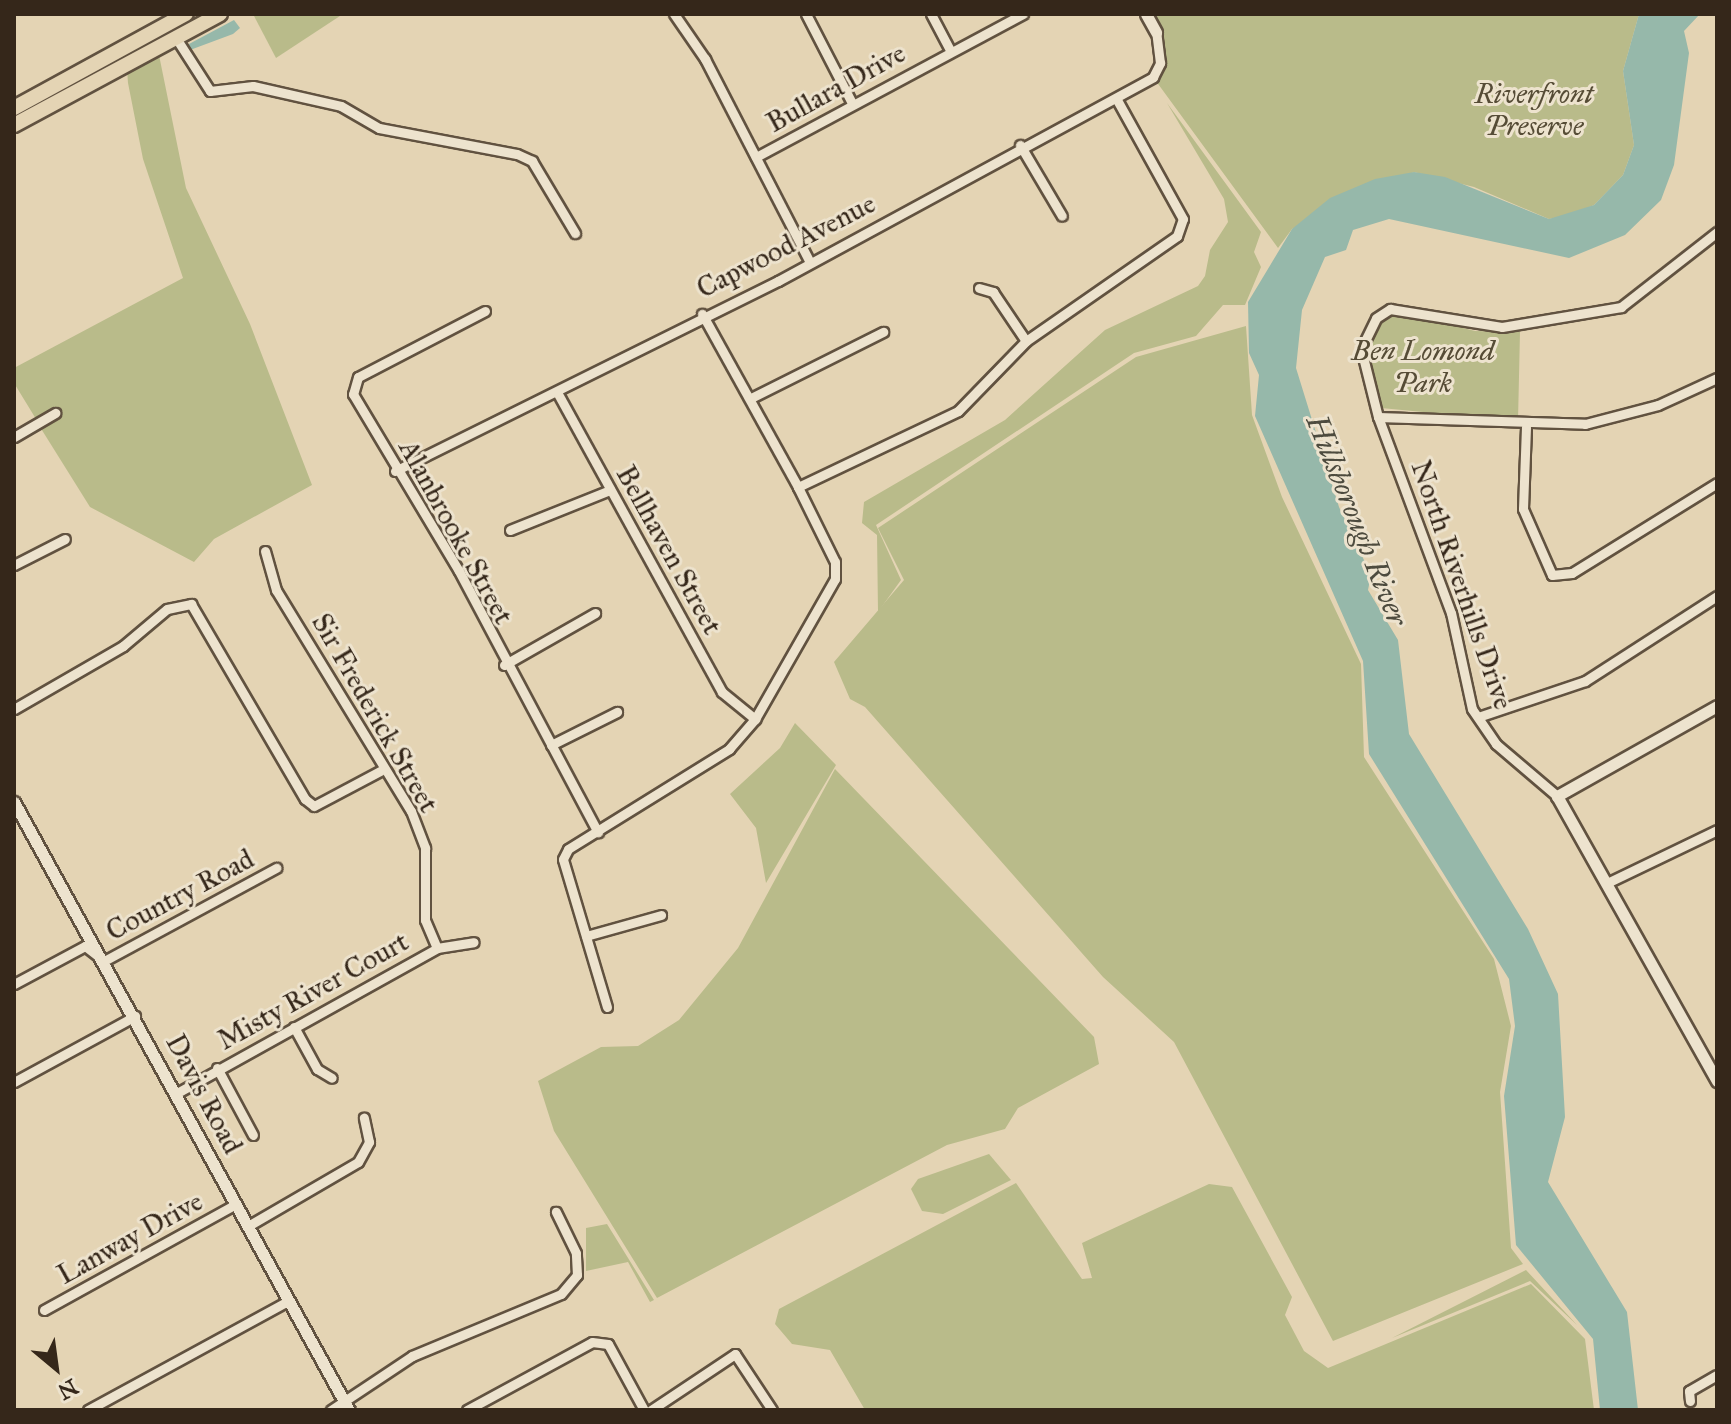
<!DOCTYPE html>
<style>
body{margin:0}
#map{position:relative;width:1731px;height:1424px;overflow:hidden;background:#e4d4b4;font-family:"IM FELL Great Primer",serif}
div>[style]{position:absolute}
.green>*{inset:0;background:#b9bb8a}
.water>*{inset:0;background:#96b8aa}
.roads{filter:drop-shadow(2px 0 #615240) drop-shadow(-2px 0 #615240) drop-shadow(0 2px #615240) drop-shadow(0 -2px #615240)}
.minor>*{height:9px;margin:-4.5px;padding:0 4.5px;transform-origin:4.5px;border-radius:4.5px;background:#ede3ce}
.tertiary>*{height:11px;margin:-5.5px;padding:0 5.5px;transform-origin:5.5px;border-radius:5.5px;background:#ede3ce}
.primary>*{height:14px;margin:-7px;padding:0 7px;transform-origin:7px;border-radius:7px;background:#e4d4b4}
span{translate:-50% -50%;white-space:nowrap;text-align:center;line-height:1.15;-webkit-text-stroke:6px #ede3ce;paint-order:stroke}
.street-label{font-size:28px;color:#35271a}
.park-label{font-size:28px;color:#564c36;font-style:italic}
.water-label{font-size:30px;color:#4d4b3e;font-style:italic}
.frame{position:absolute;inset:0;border:16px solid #35271a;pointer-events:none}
.north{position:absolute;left:16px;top:1328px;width:80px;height:80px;-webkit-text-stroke:6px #ede3ce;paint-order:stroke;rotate:151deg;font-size:22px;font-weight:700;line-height:32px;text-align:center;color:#35271a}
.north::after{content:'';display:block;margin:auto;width:28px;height:36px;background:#35271a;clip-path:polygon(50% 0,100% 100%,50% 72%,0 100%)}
</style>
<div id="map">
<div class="green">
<i style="clip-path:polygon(253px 14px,343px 14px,276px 58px)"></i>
<i style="clip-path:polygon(1161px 14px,1639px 14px,1623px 71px,1634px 145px,1623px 175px,1594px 205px,1569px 216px,1549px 219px,1474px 187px,1414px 172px,1292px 229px,1278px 248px,1153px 77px,1160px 63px,1149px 20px)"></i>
<i style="clip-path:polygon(159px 55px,186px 188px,250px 324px,312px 485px,214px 539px,194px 562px,90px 507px,40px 427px,60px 414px,56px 408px,36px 419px,14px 383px,14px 368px,183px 278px,143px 159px,128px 83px,127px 69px)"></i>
<i style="clip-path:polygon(1167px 103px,1261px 232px,1254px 252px,1261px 267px,1245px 305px,1223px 305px,1196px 336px,1134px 353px,876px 525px,901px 580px,878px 612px,877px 535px,862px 523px,864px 502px,1005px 420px,1105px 330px,1198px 286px,1205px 276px,1210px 250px,1228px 222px,1224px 199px)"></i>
<i style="clip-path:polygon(1399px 312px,1475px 331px,1520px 332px,1518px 421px,1381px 408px,1366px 344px,1379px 322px)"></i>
<i style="clip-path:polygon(1246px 326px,1252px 415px,1282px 497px,1361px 664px,1364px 757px,1494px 959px,1511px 1026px,1500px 1092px,1511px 1248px,1523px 1264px,1333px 1341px,1174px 1042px,1103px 977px,865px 707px,850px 699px,834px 662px,904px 580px,878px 528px,1136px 357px)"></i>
<i style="clip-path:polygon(795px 723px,836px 765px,766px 883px,756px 828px,730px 794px,780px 748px)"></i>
<i style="clip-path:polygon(835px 769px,1094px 1037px,1099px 1064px,1018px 1108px,1005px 1129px,947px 1145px,657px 1298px,554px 1131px,538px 1081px,601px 1047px,638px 1046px,679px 1020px,738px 948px)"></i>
<i style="clip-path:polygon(989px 1154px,1011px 1180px,943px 1214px,922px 1211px,911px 1189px,918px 1179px)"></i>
<i style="clip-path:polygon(1016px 1183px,1082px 1279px,1092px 1278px,1082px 1243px,1209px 1184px,1232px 1187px,1292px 1297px,1285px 1315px,1304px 1351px,1328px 1368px,1531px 1284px,1585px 1339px,1594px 1410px,865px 1410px,830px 1350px,792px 1344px,775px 1324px,779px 1309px)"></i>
<i style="clip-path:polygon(607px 1224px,654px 1300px,650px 1302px,628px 1262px,586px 1271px,586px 1228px)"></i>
<i style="clip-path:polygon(1526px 1270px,1577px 1325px,1530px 1281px,1392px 1338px)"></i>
</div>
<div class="water">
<i style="clip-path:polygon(1639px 14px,1700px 14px,1684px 31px,1689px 53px,1674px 165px,1661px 200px,1625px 235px,1569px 258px,1389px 219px,1353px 230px,1346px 250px,1325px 257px,1302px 310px,1296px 368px,1339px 507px,1371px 575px,1368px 590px,1398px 640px,1409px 734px,1528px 929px,1558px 994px,1565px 1117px,1548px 1182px,1627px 1312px,1638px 1410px,1600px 1410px,1593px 1339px,1516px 1245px,1504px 1096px,1515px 1026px,1509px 979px,1369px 754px,1363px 661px,1255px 416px,1259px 375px,1249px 353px,1248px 302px,1292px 229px,1330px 198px,1375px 179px,1414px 172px,1445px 177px,1549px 219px,1594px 205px,1623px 175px,1634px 145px,1623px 71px)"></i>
<i style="clip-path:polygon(234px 20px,240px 28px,233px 34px,190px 50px,189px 44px)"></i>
</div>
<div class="roads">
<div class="minor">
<i style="left:674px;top:14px;width:55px;rotate:55.4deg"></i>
<i style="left:705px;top:59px;width:229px;rotate:62.7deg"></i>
<i style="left:806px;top:14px;width:100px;rotate:62.7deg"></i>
<i style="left:931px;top:14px;width:41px;rotate:62.2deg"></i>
<i style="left:176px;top:38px;width:63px;rotate:57.3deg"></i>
<i style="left:210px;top:91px;width:43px;rotate:-6.6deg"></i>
<i style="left:253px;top:86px;width:90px;rotate:12.8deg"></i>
<i style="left:341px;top:106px;width:44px;rotate:30.1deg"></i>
<i style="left:379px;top:128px;width:140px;rotate:10.7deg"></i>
<i style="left:517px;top:154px;width:17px;rotate:25deg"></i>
<i style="left:532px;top:161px;width:84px;rotate:59.2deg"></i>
<i style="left:1020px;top:145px;width:82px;rotate:59.4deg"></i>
<i style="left:756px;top:157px;width:303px;rotate:-28.2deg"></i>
<i style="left:979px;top:288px;width:15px;rotate:16deg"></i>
<i style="left:993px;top:292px;width:59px;rotate:56deg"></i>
<i style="left:485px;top:311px;width:143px;rotate:152.5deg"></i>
<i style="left:358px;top:377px;width:18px;rotate:106deg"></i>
<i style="left:353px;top:394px;width:206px;rotate:59.1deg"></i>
<i style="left:459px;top:571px;width:296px;rotate:62deg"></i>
<i style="left:557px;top:392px;width:342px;rotate:61.2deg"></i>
<i style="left:722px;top:692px;width:43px;rotate:39.3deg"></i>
<i style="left:751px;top:398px;width:148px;rotate:-26.6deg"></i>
<i style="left:1378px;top:417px;width:207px;rotate:1.9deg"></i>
<i style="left:1585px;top:424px;width:75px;rotate:-14.6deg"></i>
<i style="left:1658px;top:405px;width:65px;rotate:-24.6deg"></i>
<i style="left:1526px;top:427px;width:82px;rotate:92.1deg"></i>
<i style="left:1523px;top:509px;width:72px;rotate:66.3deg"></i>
<i style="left:1552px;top:575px;width:20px;rotate:-6deg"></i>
<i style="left:1572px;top:573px;width:171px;rotate:-31.8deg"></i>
<i style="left:14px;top:437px;width:48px;rotate:-30.3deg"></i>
<i style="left:395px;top:471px;width:428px;rotate:-26.4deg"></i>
<i style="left:778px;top:281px;width:427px;rotate:-28.5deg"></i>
<i style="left:1153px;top:77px;width:16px;rotate:-63deg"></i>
<i style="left:1160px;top:63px;width:31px;rotate:-97deg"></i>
<i style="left:798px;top:487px;width:177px;rotate:-25.4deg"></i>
<i style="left:958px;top:411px;width:98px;rotate:-45.8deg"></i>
<i style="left:1026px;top:341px;width:184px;rotate:-34.8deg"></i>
<i style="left:1177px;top:236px;width:18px;rotate:-71deg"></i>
<i style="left:1183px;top:219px;width:138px;rotate:-119deg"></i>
<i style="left:510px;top:530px;width:108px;rotate:-21.8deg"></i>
<i style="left:265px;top:551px;width:41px;rotate:74.2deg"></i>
<i style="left:276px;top:590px;width:259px;rotate:58.6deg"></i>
<i style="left:411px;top:811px;width:40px;rotate:69deg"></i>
<i style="left:425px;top:848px;width:72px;rotate:90deg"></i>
<i style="left:425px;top:920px;width:30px;rotate:67deg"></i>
<i style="left:14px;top:565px;width:57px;rotate:-27deg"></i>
<i style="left:504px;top:665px;width:105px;rotate:-29.7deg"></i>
<i style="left:14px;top:709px;width:126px;rotate:-30deg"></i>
<i style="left:123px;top:646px;width:57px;rotate:-40.1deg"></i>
<i style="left:167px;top:609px;width:25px;rotate:-12deg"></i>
<i style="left:191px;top:604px;width:226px;rotate:59.7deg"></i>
<i style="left:305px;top:799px;width:11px;rotate:38deg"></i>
<i style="left:314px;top:806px;width:75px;rotate:-27.9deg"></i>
<i style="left:1478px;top:717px;width:113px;rotate:-18.6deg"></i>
<i style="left:1585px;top:681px;width:157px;rotate:-32.8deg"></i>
<i style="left:551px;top:745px;width:74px;rotate:-26.6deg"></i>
<i style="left:1557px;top:796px;width:80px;rotate:-139.6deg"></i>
<i style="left:1496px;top:744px;width:42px;rotate:-124.4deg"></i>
<i style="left:1472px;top:709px;width:98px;rotate:-102.3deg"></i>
<i style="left:1451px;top:613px;width:209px;rotate:-110.4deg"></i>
<i style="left:1378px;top:417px;width:70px;rotate:-104deg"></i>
<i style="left:1361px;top:349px;width:34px;rotate:-64deg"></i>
<i style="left:1376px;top:318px;width:17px;rotate:-33deg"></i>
<i style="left:1390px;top:309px;width:113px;rotate:9.1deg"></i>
<i style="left:1502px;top:327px;width:121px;rotate:-9.5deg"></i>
<i style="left:1621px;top:307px;width:122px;rotate:-38deg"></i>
<i style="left:1607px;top:883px;width:122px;rotate:-25.7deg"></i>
<i style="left:586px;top:936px;width:78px;rotate:-15.6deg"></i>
<i style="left:14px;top:984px;width:81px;rotate:-28.2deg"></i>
<i style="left:85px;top:946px;width:24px;rotate:38deg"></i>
<i style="left:104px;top:961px;width:196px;rotate:-28.4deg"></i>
<i style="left:607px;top:1007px;width:154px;rotate:-106.6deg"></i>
<i style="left:563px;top:859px;width:11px;rotate:-63deg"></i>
<i style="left:568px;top:849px;width:190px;rotate:-31.8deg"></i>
<i style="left:729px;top:749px;width:40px;rotate:-49deg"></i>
<i style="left:755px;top:719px;width:161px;rotate:-60.3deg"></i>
<i style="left:835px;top:579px;width:17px;rotate:-90deg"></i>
<i style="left:835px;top:562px;width:84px;rotate:-116.3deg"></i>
<i style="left:798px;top:487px;width:198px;rotate:-119deg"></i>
<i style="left:294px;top:1027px;width:48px;rotate:61.3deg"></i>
<i style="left:317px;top:1069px;width:17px;rotate:31deg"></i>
<i style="left:217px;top:1068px;width:76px;rotate:61.8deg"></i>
<i style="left:14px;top:1082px;width:138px;rotate:-28.6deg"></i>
<i style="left:177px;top:1093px;width:298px;rotate:-29.1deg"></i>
<i style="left:437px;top:948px;width:37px;rotate:-9deg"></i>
<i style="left:248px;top:1226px;width:127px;rotate:-30.2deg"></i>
<i style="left:358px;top:1162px;width:23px;rotate:-61deg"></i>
<i style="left:369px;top:1142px;width:25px;rotate:-102deg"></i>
<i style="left:44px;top:1310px;width:219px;rotate:-28.9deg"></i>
<i style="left:1690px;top:1401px;width:10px;rotate:-96deg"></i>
<i style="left:1689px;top:1391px;width:32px;rotate:-30deg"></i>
<i style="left:88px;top:1410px;width:228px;rotate:-28.6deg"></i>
<i style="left:331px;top:1410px;width:97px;rotate:-33.7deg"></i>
<i style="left:412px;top:1356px;width:161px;rotate:-22.6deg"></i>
<i style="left:561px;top:1294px;width:25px;rotate:-50deg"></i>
<i style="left:577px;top:1275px;width:22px;rotate:-93deg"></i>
<i style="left:576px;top:1253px;width:46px;rotate:-116deg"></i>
<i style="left:467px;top:1410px;width:142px;rotate:-28.5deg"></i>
<i style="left:592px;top:1342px;width:16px;rotate:7deg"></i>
<i style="left:608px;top:1344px;width:75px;rotate:61.4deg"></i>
<i style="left:651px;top:1410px;width:101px;rotate:-33.7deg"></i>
<i style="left:735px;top:1354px;width:67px;rotate:56.5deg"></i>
</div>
<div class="tertiary">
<i style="left:1146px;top:14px;width:21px;rotate:61deg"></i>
<i style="left:1717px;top:706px;width:184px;rotate:150.6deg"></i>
<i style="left:1557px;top:796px;width:327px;rotate:60.7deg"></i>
<i style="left:14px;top:802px;width:694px;rotate:61.15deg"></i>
</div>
<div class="primary">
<i style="left:14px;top:108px;width:196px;rotate:-28.7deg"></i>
<i style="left:14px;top:125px;width:234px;rotate:-28.3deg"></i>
</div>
</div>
<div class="street-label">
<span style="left:836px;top:88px;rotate:-29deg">Bullara Drive</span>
<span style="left:786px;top:246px;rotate:-27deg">Capwood Avenue</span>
<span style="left:456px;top:532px;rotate:61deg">Alanbrooke Street</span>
<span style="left:669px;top:550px;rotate:61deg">Bellhaven Street</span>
<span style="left:1462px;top:585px;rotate:71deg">North Riverhills Drive</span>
<span style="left:375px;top:713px;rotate:60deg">Sir Frederick Street</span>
<span style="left:180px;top:895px;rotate:-28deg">Country Road</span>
<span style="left:313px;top:991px;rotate:-29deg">Misty River Court</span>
<span style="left:204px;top:1094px;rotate:62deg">Davis Road</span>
<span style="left:130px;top:1238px;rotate:-29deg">Lanway Drive</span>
</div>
<div class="park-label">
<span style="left:1534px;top:110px">Riverfront<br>Preserve</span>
<span style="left:1423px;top:367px">Ben Lomond<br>Park</span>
</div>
<div class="water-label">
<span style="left:1357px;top:520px;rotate:68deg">Hillsborough River</span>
</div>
<div class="frame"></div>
<div class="north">N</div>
</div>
